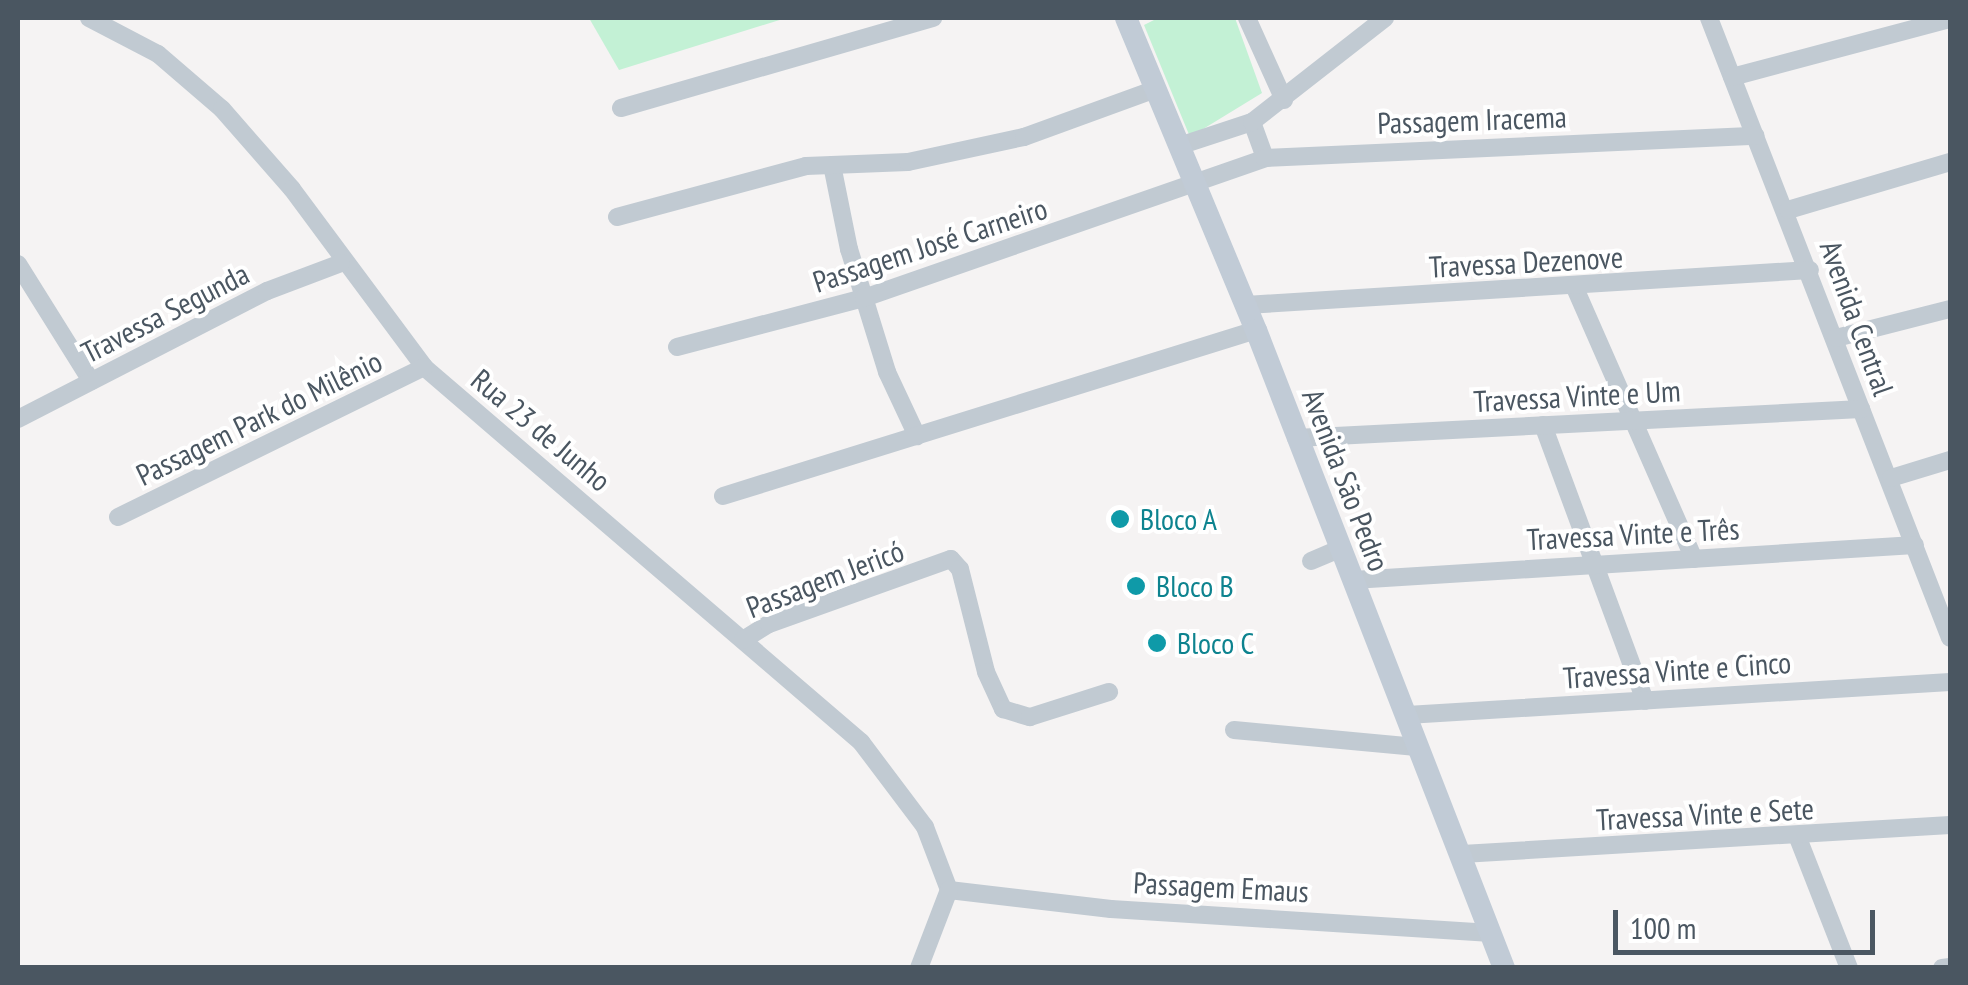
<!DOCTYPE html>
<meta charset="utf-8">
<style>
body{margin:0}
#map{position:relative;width:1968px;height:985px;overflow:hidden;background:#f5f3f3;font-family:"PT Sans Narrow",sans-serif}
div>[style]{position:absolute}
.green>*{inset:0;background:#c3f1d5}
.street>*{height:18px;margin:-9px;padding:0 9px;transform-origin:9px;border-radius:9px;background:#c1cad2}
.secondary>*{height:22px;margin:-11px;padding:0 11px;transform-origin:11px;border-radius:11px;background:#c1cbd6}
.dots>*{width:28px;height:28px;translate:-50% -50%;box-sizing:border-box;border:5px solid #fff;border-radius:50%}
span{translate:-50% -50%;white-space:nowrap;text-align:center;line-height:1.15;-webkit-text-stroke:8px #fff;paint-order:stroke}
.street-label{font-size:30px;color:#4a5661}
.culture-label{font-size:30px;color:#0d838f}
.left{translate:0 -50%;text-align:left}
.frame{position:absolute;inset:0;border:20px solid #4a5661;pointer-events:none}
.scale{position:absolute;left:1613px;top:910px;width:262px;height:45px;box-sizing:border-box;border:5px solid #4a5661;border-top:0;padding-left:12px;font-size:30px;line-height:35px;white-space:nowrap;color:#4a5661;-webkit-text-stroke:8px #fff;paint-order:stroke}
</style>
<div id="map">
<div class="green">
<i style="clip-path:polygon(589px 18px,786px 18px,619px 70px)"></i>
<i style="clip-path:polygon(1158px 18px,1235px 18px,1262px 93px,1190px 137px,1144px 25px)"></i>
</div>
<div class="street">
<i style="left:89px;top:18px;width:78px;rotate:27.6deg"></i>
<i style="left:158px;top:54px;width:84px;rotate:40.7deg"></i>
<i style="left:222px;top:109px;width:106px;rotate:48.8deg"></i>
<i style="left:292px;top:189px;width:222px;rotate:53.4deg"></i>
<i style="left:424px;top:367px;width:576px;rotate:40.63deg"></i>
<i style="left:861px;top:742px;width:106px;rotate:53deg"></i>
<i style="left:925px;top:827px;width:67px;rotate:69.1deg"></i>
<i style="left:1247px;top:18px;width:90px;rotate:65.7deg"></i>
<i style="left:1709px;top:18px;width:665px;rotate:68.76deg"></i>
<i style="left:1732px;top:77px;width:226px;rotate:-14.9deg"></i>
<i style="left:621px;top:108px;width:325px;rotate:-16.1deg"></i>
<i style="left:1252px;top:122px;width:38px;rotate:70deg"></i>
<i style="left:1182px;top:145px;width:74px;rotate:-18.2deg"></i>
<i style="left:1252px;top:122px;width:169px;rotate:-38deg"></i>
<i style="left:832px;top:165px;width:86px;rotate:78.6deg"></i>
<i style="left:849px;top:249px;width:129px;rotate:72.8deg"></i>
<i style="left:887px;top:372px;width:71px;rotate:64.9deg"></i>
<i style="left:1788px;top:210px;width:169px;rotate:-16.5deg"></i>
<i style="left:617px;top:217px;width:196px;rotate:-15.1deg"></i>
<i style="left:806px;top:166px;width:102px;rotate:-2.2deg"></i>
<i style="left:908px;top:162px;width:119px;rotate:-12.2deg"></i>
<i style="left:1024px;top:137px;width:140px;rotate:-20deg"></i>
<i style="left:18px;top:264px;width:138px;rotate:58deg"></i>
<i style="left:1575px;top:288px;width:296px;rotate:66.3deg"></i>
<i style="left:1246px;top:305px;width:565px;rotate:-3.55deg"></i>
<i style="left:1836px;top:338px;width:118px;rotate:-14.3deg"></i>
<i style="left:677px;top:347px;width:193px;rotate:-14.7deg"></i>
<i style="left:864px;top:298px;width:425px;rotate:-19.2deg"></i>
<i style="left:1265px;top:158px;width:491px;rotate:-2.6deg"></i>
<i style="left:18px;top:419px;width:280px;rotate:-27.2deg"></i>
<i style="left:267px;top:291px;width:79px;rotate:-20.7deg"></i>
<i style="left:1543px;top:425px;width:294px;rotate:69.7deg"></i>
<i style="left:1296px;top:438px;width:566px;rotate:-2.94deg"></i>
<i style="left:1891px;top:478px;width:62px;rotate:-17deg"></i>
<i style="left:723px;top:496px;width:558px;rotate:-17.3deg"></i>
<i style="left:118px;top:517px;width:341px;rotate:-26.1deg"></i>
<i style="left:1311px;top:561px;width:33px;rotate:-23deg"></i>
<i style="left:1353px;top:580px;width:563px;rotate:-3.56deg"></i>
<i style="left:743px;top:640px;width:31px;rotate:-32deg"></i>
<i style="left:769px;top:624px;width:193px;rotate:-19.7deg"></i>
<i style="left:951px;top:559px;width:13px;rotate:48deg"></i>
<i style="left:960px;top:569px;width:106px;rotate:75.8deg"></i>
<i style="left:986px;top:672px;width:41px;rotate:65.3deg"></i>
<i style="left:1003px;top:709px;width:28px;rotate:17deg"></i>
<i style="left:1030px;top:717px;width:83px;rotate:-17.6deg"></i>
<i style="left:1407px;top:715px;width:544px;rotate:-3.48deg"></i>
<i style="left:1234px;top:730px;width:186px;rotate:5.3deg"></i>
<i style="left:1798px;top:838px;width:140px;rotate:68.6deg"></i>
<i style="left:1462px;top:854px;width:489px;rotate:-3.4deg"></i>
<i style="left:949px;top:890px;width:163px;rotate:6.7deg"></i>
<i style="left:1111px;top:909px;width:381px;rotate:3.6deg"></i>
<i style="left:919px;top:968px;width:84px;rotate:-69deg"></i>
<i style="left:1942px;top:968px;width:8px;rotate:-7deg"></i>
</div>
<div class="secondary">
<i style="left:1126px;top:18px;width:338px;rotate:67.4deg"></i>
<i style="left:1256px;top:330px;width:685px;rotate:68.76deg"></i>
</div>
<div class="dots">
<i style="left:1120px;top:519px;background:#0f9aa8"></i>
<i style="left:1136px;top:586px;background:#0f9aa8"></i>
<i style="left:1157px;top:643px;background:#0f9aa8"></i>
</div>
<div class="street-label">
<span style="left:1472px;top:120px;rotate:-2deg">Passagem Iracema</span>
<span style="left:930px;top:245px;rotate:-18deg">Passagem José Carneiro</span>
<span style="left:1526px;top:262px;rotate:-3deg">Travessa Dezenove</span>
<span style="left:165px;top:313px;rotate:-27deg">Travessa Segunda</span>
<span style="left:1857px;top:318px;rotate:70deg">Avenida Central</span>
<span style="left:1577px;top:396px;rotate:-3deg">Travessa Vinte e Um</span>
<span style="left:259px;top:418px;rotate:-26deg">Passagem Park do Milênio</span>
<span style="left:541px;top:430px;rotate:40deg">Rua 23 de Junho</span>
<span style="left:1346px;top:480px;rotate:69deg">Avenida São Pedro</span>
<span style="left:1633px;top:534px;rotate:-3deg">Travessa Vinte e Três</span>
<span style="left:825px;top:579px;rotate:-21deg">Passagem Jericó</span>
<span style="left:1677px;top:670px;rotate:-4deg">Travessa Vinte e Cinco</span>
<span style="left:1705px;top:814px;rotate:-3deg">Travessa Vinte e Sete</span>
<span style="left:1221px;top:887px;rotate:3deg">Passagem Emaus</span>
</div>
<div class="culture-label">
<span class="left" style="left:1140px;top:519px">Bloco A</span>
<span class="left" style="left:1156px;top:586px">Bloco B</span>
<span class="left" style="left:1177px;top:643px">Bloco C</span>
</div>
<div class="frame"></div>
<div class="scale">100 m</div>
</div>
